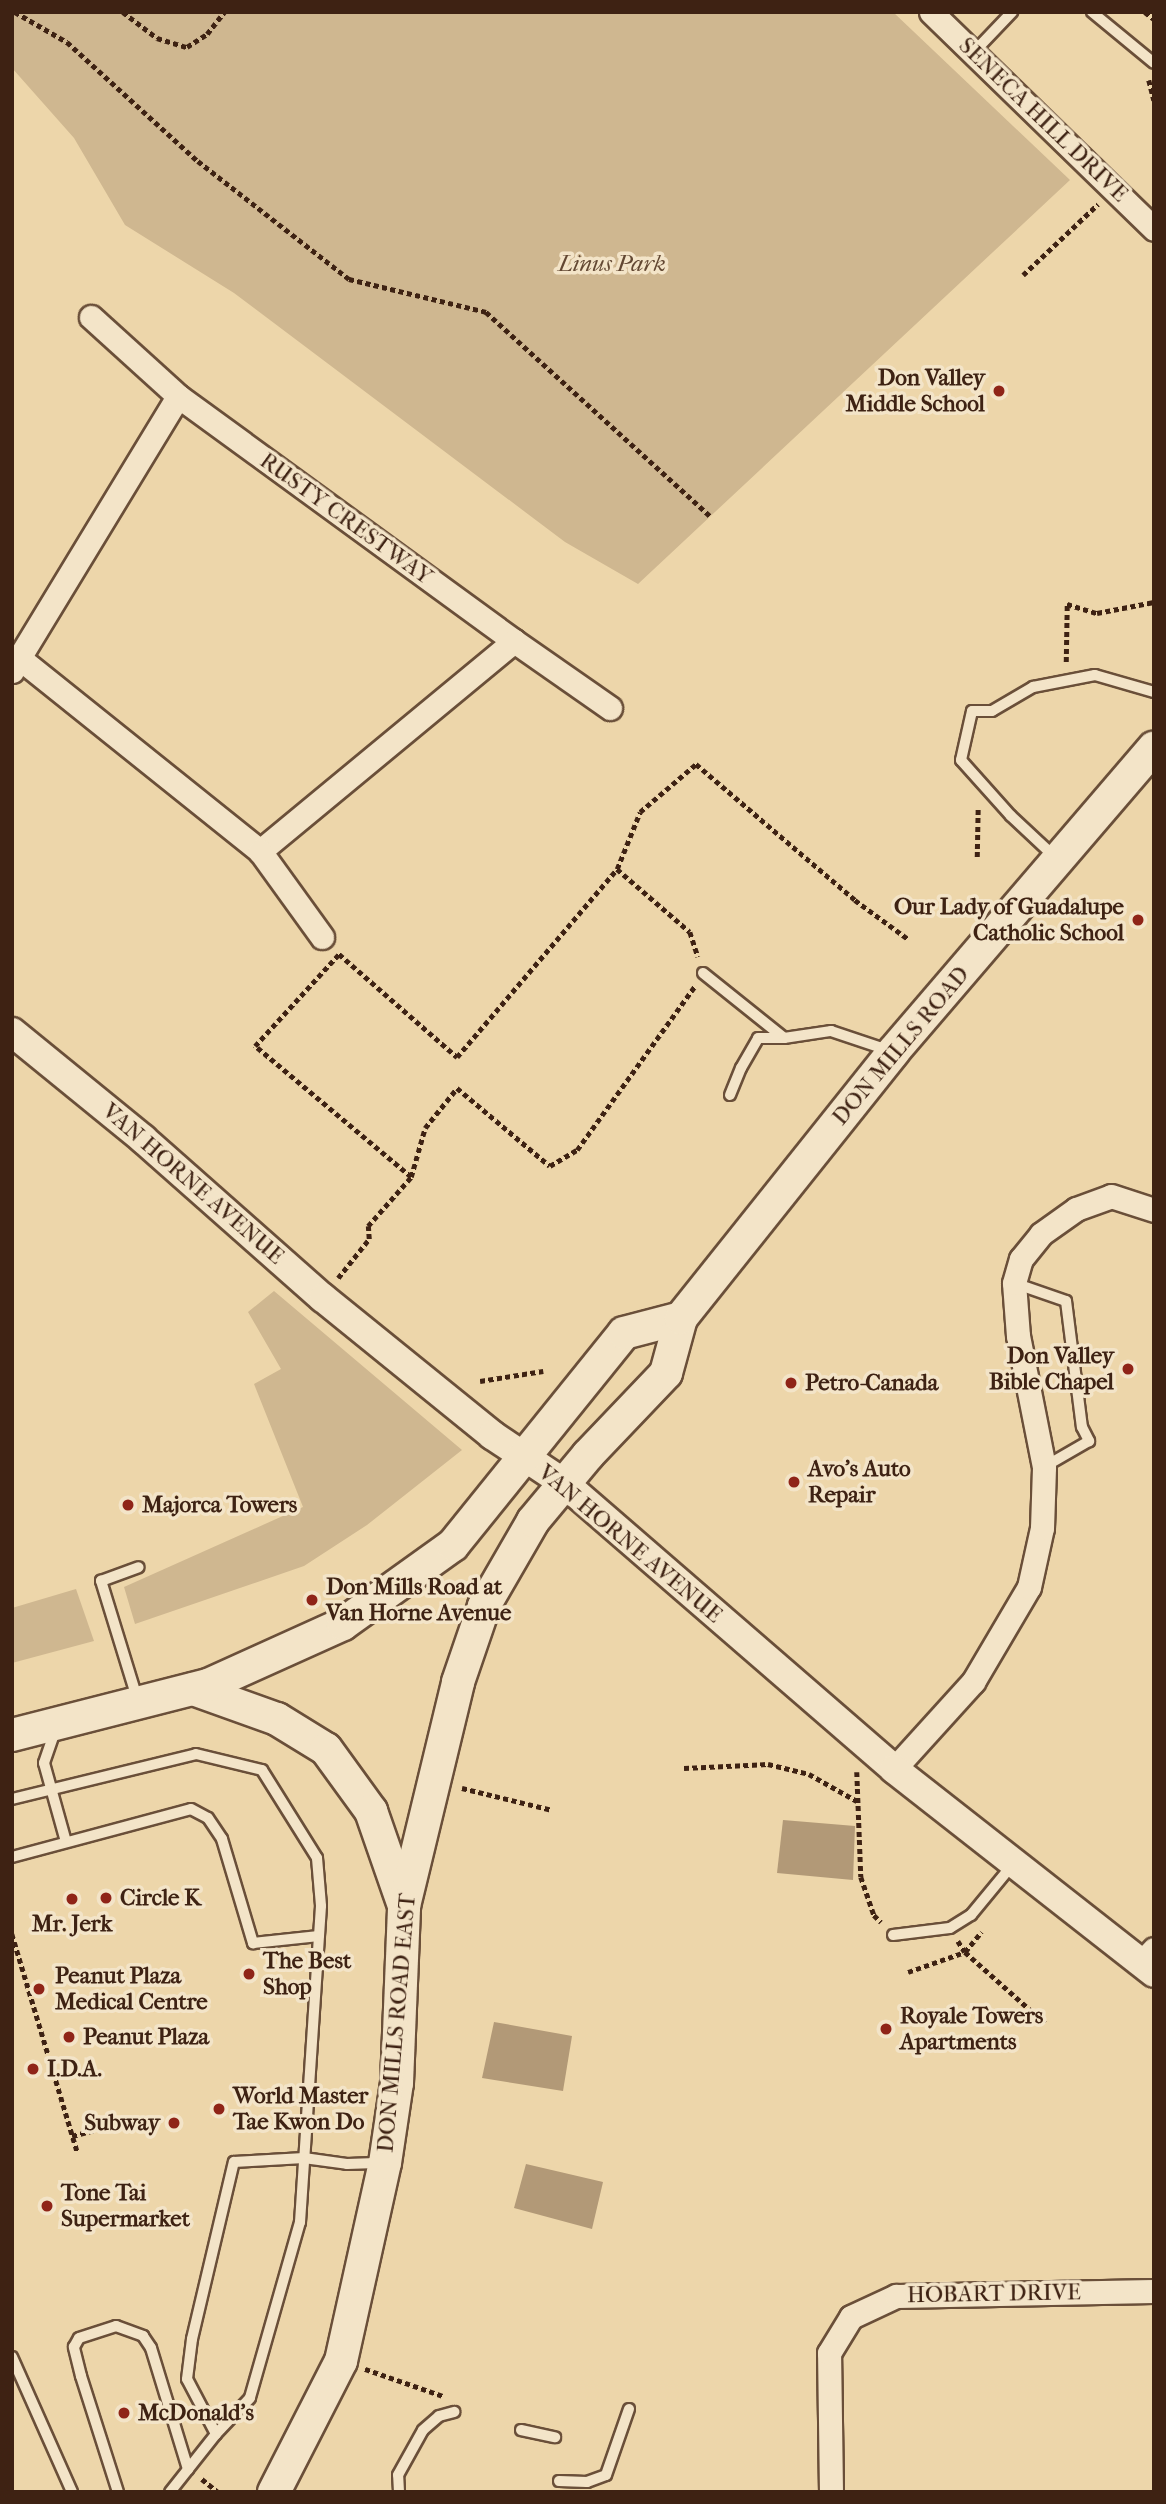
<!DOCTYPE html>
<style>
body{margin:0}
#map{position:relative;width:1166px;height:2504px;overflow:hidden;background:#edd6aa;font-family:"IM FELL French Canon",serif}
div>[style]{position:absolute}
.green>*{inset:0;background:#cfb790}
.water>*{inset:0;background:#b29977}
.path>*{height:4.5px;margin-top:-2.25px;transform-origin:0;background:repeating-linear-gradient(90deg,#3e2213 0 5px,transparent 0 8.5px)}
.roads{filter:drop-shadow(2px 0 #6a4f39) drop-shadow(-2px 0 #6a4f39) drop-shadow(0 2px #6a4f39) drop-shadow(0 -2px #6a4f39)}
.service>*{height:10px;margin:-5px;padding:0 5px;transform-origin:5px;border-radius:5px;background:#f3e4c8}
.minor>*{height:23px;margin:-11.5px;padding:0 11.5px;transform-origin:11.5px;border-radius:11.5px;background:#f3e4c8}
.tertiary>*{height:28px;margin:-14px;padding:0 14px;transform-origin:14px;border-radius:14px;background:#f3e4c8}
.secondary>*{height:32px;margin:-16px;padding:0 16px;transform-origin:16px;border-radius:16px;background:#f3e4c8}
.dots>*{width:19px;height:19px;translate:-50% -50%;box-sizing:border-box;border:4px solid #f3e4c8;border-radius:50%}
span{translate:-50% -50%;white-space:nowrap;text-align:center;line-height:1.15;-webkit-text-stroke:7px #f3e4c8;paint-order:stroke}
.street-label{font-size:23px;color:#3e2213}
.park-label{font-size:23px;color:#624732;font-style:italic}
.poi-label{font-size:23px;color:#3e2213;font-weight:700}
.right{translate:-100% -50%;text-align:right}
.left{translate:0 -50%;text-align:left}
.frame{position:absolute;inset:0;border:14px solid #3e2213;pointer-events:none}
</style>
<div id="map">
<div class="green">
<i style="clip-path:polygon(12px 12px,893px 12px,1070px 180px,638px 584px,565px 542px,234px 293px,125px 225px,74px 138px,12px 68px)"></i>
<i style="clip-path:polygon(274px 1291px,462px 1450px,367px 1525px,304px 1566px,135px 1624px,124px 1587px,303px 1507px,254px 1384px,281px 1369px,248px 1312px)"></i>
<i style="clip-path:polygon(76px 1589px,94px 1641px,12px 1663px,12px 1608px)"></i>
</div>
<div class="water">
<i style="clip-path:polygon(783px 1820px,855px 1826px,853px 1880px,777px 1873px)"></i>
<i style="clip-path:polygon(494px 2022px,572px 2036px,563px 2091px,482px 2078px)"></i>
<i style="clip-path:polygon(526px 2164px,603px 2182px,592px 2229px,514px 2208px)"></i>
</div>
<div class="path">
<i style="left:15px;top:12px;width:60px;rotate:30deg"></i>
<i style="left:67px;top:42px;width:177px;rotate:42.3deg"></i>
<i style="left:198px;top:161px;width:192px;rotate:38deg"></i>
<i style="left:349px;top:279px;width:141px;rotate:13.5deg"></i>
<i style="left:486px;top:312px;width:304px;rotate:42.3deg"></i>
<i style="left:123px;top:12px;width:43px;rotate:37.4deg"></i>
<i style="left:157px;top:38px;width:31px;rotate:17deg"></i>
<i style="left:187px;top:47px;width:24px;rotate:-33deg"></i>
<i style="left:207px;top:34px;width:28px;rotate:-52deg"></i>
<i style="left:1145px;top:12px;width:11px;rotate:38deg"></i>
<i style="left:1149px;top:80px;width:21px;rotate:76deg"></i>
<i style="left:1023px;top:275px;width:103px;rotate:-43.4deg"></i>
<i style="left:1066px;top:662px;width:58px;rotate:-89deg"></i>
<i style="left:1067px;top:604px;width:31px;rotate:17deg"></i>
<i style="left:1097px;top:613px;width:58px;rotate:-10.9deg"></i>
<i style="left:977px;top:857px;width:51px;rotate:-88.9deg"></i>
<i style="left:617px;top:869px;width:96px;rotate:40.8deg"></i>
<i style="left:690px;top:932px;width:26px;rotate:72deg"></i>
<i style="left:411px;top:1177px;width:204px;rotate:-140deg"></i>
<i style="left:255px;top:1046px;width:125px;rotate:-47.6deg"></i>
<i style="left:339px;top:954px;width:157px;rotate:41.1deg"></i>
<i style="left:457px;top:1057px;width:247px;rotate:-49.6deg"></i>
<i style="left:617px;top:869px;width:61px;rotate:-68deg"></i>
<i style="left:640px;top:812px;width:74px;rotate:-40.6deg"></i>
<i style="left:696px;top:764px;width:209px;rotate:40.5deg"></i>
<i style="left:855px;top:900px;width:66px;rotate:36.3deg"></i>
<i style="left:338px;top:1278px;width:50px;rotate:-51.5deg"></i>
<i style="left:369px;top:1239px;width:13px;rotate:-94deg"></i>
<i style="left:368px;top:1226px;width:65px;rotate:-48.7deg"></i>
<i style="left:411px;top:1177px;width:51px;rotate:-74.1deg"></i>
<i style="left:425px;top:1128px;width:51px;rotate:-51.3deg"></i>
<i style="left:457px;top:1088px;width:121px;rotate:40deg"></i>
<i style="left:550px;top:1166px;width:31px;rotate:-31deg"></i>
<i style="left:577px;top:1150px;width:201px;rotate:-54.3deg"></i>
<i style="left:480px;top:1381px;width:64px;rotate:-9deg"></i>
<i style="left:684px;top:1768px;width:84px;rotate:-2.7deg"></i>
<i style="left:768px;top:1764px;width:42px;rotate:13.7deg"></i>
<i style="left:809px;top:1774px;width:55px;rotate:29.4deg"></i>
<i style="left:857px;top:1772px;width:105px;rotate:87.8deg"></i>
<i style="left:861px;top:1877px;width:40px;rotate:71.1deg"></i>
<i style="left:874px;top:1915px;width:10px;rotate:45deg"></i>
<i style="left:462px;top:1788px;width:93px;rotate:13.7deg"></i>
<i style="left:12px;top:1934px;width:227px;rotate:73.3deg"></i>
<i style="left:958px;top:1941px;width:13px;rotate:58deg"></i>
<i style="left:965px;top:1952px;width:108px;rotate:41.6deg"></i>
<i style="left:908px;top:1972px;width:60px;rotate:-19.3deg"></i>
<i style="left:965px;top:1952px;width:26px;rotate:-51deg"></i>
<i style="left:72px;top:2136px;width:30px;rotate:-15deg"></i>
<i style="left:365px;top:2369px;width:83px;rotate:19.1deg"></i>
<i style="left:202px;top:2479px;width:21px;rotate:39deg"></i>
</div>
<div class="roads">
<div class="service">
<i style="left:1092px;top:12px;width:80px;rotate:39.4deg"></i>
<i style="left:973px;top:53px;width:57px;rotate:-46.4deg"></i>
<i style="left:1056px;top:858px;width:62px;rotate:-137deg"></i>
<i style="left:1011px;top:816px;width:75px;rotate:-131.8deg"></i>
<i style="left:961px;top:760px;width:50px;rotate:-77.3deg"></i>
<i style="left:972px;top:711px;width:20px"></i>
<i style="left:992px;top:711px;width:48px;rotate:-30.3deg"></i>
<i style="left:1033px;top:687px;width:63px;rotate:-11deg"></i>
<i style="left:1095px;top:675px;width:61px;rotate:16.1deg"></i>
<i style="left:703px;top:973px;width:104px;rotate:38.7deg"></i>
<i style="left:730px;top:1095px;width:29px;rotate:-68deg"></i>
<i style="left:741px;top:1068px;width:34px;rotate:-60deg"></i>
<i style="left:758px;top:1038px;width:26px"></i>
<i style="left:784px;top:1038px;width:48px;rotate:-8.5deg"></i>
<i style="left:831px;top:1031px;width:63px;rotate:18.4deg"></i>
<i style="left:1014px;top:1283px;width:55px;rotate:19.1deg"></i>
<i style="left:1066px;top:1301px;width:127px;rotate:82.8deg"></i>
<i style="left:1082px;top:1427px;width:16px;rotate:63deg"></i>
<i style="left:1089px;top:1441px;width:52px;rotate:150deg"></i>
<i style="left:138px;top:1701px;width:126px;rotate:-107.1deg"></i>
<i style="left:101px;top:1581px;width:40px;rotate:-20.2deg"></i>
<i style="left:55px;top:1731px;width:34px;rotate:109deg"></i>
<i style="left:44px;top:1763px;width:82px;rotate:74.4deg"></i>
<i style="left:12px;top:1799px;width:189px;rotate:-13.7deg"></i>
<i style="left:196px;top:1754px;width:68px;rotate:13.6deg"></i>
<i style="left:262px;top:1770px;width:104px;rotate:58deg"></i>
<i style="left:317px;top:1858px;width:48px;rotate:85.2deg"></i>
<i style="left:321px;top:1906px;width:317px;rotate:93.8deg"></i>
<i style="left:300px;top:2222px;width:183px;rotate:105.9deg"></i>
<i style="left:250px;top:2398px;width:50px;rotate:133.4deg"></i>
<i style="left:216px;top:2434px;width:74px;rotate:128.4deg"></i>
<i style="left:12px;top:1857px;width:185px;rotate:-15deg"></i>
<i style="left:191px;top:1809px;width:19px;rotate:28deg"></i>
<i style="left:208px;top:1818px;width:25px;rotate:56deg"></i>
<i style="left:222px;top:1839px;width:109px;rotate:73.4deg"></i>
<i style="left:253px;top:1943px;width:66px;rotate:-6.1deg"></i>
<i style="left:893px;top:1935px;width:57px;rotate:-7deg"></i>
<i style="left:950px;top:1928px;width:25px;rotate:-32deg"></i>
<i style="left:971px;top:1915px;width:66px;rotate:-50.5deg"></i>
<i style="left:12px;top:2357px;width:148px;rotate:66deg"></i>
<i style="left:521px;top:2430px;width:35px;rotate:12deg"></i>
<i style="left:216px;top:2434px;width:62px;rotate:-117.8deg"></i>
<i style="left:187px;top:2379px;width:40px;rotate:-82.9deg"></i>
<i style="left:192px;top:2339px;width:182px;rotate:-76.7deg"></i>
<i style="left:234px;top:2162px;width:70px;rotate:-3.3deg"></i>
<i style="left:304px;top:2158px;width:43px;rotate:7.9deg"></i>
<i style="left:347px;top:2164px;width:36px;rotate:-2deg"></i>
<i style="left:559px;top:2481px;width:28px;rotate:2deg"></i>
<i style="left:587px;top:2482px;width:20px;rotate:-20deg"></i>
<i style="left:606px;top:2475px;width:70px;rotate:-70.8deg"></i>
<i style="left:118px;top:2492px;width:122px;rotate:-107.7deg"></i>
<i style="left:81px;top:2376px;width:30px;rotate:-104deg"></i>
<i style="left:74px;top:2347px;width:10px;rotate:-61deg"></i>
<i style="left:79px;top:2338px;width:39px;rotate:-18deg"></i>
<i style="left:116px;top:2326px;width:29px;rotate:20deg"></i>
<i style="left:143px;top:2336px;width:14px;rotate:56deg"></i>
<i style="left:151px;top:2348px;width:127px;rotate:73deg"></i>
<i style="left:399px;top:2492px;width:17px;rotate:-93deg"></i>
<i style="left:398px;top:2475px;width:51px;rotate:-60.9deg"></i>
<i style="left:423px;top:2430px;width:21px;rotate:-41deg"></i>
<i style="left:439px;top:2416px;width:16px;rotate:-15deg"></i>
</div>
<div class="minor">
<i style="left:931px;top:12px;width:311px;rotate:44.2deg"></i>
<i style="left:91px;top:317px;width:118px;rotate:42.2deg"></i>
<i style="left:514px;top:641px;width:117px;rotate:34.9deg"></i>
<i style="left:12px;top:671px;width:15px;rotate:-62deg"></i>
<i style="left:19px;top:658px;width:306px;rotate:-58.7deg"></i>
<i style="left:178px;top:396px;width:416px;rotate:36.1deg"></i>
<i style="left:514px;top:641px;width:330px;rotate:140.4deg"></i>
<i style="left:260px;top:851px;width:309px;rotate:-141.3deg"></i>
<i style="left:260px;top:851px;width:106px;rotate:54.2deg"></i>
<i style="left:894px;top:1769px;width:118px;rotate:-47.8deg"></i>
<i style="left:973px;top:1682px;width:110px;rotate:-59.5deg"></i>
<i style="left:1029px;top:1587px;width:60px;rotate:-77.6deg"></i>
<i style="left:1042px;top:1528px;width:61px;rotate:-88.1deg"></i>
<i style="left:1044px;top:1467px;width:134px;rotate:-101.2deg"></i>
<i style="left:1018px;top:1336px;width:53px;rotate:-94.3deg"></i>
<i style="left:1014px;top:1283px;width:25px;rotate:-74deg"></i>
<i style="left:1021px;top:1259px;width:32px;rotate:-51deg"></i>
<i style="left:1041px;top:1234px;width:43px;rotate:-35.5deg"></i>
<i style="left:1076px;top:1209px;width:37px;rotate:-20deg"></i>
<i style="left:1111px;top:1196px;width:45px;rotate:18deg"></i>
<i style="left:1141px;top:1963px;width:19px;rotate:-47deg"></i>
<i style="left:831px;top:2492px;width:139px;rotate:-90.8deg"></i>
<i style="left:829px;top:2353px;width:42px;rotate:-58.6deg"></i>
<i style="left:851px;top:2317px;width:50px;rotate:-25deg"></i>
<i style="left:896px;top:2296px;width:258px;rotate:-1.1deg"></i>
</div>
<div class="tertiary">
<i style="left:12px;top:1032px;width:169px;rotate:39.2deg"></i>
<i style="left:143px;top:1139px;width:240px;rotate:41.5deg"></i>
<i style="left:323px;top:1298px;width:218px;rotate:39deg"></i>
<i style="left:492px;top:1435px;width:87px;rotate:33.7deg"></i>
<i style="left:564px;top:1483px;width:437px;rotate:40.9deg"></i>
<i style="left:894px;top:1769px;width:330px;rotate:38.1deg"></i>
</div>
<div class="secondary">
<i style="left:193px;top:1689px;width:89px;rotate:19.7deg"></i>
<i style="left:277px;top:1719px;width:57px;rotate:31.5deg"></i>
<i style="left:326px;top:1749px;width:77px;rotate:54deg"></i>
<i style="left:371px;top:1811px;width:101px;rotate:70.8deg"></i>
<i style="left:12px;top:1735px;width:202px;rotate:-14.3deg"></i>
<i style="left:208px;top:1685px;width:148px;rotate:-24.3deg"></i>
<i style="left:343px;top:1624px;width:135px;rotate:-35.7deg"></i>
<i style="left:453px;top:1545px;width:272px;rotate:-51.1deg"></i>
<i style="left:624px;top:1333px;width:59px;rotate:-14.7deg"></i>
<i style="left:274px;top:2492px;width:147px;rotate:-62.9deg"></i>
<i style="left:341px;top:2361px;width:203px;rotate:-77.5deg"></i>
<i style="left:385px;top:2163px;width:81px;rotate:-81.5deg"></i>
<i style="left:397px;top:2083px;width:177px;rotate:-87.7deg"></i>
<i style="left:404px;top:1906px;width:230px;rotate:-76.4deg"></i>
<i style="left:458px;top:1682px;width:80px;rotate:-71.1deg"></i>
<i style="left:484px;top:1606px;width:98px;rotate:-60deg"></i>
<i style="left:533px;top:1521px;width:86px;rotate:-50.2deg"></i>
<i style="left:588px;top:1455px;width:113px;rotate:-46.4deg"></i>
<i style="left:666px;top:1373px;width:57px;rotate:-74.7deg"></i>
<i style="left:681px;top:1318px;width:340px;rotate:-51.4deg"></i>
<i style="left:893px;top:1052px;width:401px;rotate:-49.4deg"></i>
</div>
</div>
<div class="dots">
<i style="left:999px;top:391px;background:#8f2418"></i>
<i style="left:1138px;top:920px;background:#8f2418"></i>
<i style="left:1128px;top:1369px;background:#8f2418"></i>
<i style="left:791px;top:1383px;background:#8f2418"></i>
<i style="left:794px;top:1482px;background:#8f2418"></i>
<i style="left:128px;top:1505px;background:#8f2418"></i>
<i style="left:312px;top:1600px;background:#8f2418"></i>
<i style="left:106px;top:1898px;background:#8f2418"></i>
<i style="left:72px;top:1899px;background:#8f2418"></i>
<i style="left:249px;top:1974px;background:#8f2418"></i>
<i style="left:39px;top:1989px;background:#8f2418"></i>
<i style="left:886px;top:2029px;background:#8f2418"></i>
<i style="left:69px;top:2037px;background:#8f2418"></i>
<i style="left:33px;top:2069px;background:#8f2418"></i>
<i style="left:219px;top:2109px;background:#8f2418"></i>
<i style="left:174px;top:2123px;background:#8f2418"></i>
<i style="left:47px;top:2206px;background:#8f2418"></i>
<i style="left:124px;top:2413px;background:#8f2418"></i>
</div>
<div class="street-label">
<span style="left:1043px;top:120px;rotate:44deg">SENECA HILL DRIVE</span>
<span style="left:346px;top:519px;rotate:36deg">RUSTY CRESTWAY</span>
<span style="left:901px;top:1046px;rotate:-50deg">DON MILLS ROAD</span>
<span style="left:193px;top:1184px;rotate:41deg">VAN HORNE AVENUE</span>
<span style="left:630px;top:1544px;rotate:40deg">VAN HORNE AVENUE</span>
<span style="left:397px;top:2023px;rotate:-85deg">DON MILLS ROAD EAST</span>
<span style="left:994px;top:2294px;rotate:-1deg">HOBART DRIVE</span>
</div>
<div class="park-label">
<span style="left:612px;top:264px">Linus Park</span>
</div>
<div class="poi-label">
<span class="right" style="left:985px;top:391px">Don Valley<br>Middle School</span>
<span class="right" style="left:1124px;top:920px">Our Lady of Guadalupe<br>Catholic School</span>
<span class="right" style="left:1114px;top:1369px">Don Valley<br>Bible Chapel</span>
<span class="left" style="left:805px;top:1383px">Petro-Canada</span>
<span class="left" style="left:808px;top:1482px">Avo's Auto<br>Repair</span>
<span class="left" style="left:142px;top:1505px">Majorca Towers</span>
<span class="left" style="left:326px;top:1600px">Don Mills Road at<br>Van Horne Avenue</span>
<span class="left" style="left:120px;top:1898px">Circle K</span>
<span style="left:72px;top:1924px">Mr. Jerk</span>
<span class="left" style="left:263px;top:1974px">The Best<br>Shop</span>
<span class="left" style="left:55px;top:1989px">Peanut Plaza<br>Medical Centre</span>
<span class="left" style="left:900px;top:2029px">Royale Towers<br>Apartments</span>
<span class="left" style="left:83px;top:2037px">Peanut Plaza</span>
<span class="left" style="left:47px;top:2069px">I.D.A.</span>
<span class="left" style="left:233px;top:2109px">World Master<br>Tae Kwon Do</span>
<span class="right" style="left:160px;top:2123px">Subway</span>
<span class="left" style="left:61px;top:2206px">Tone Tai<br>Supermarket</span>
<span class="left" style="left:138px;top:2413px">McDonald's</span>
</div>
<div class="frame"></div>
</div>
